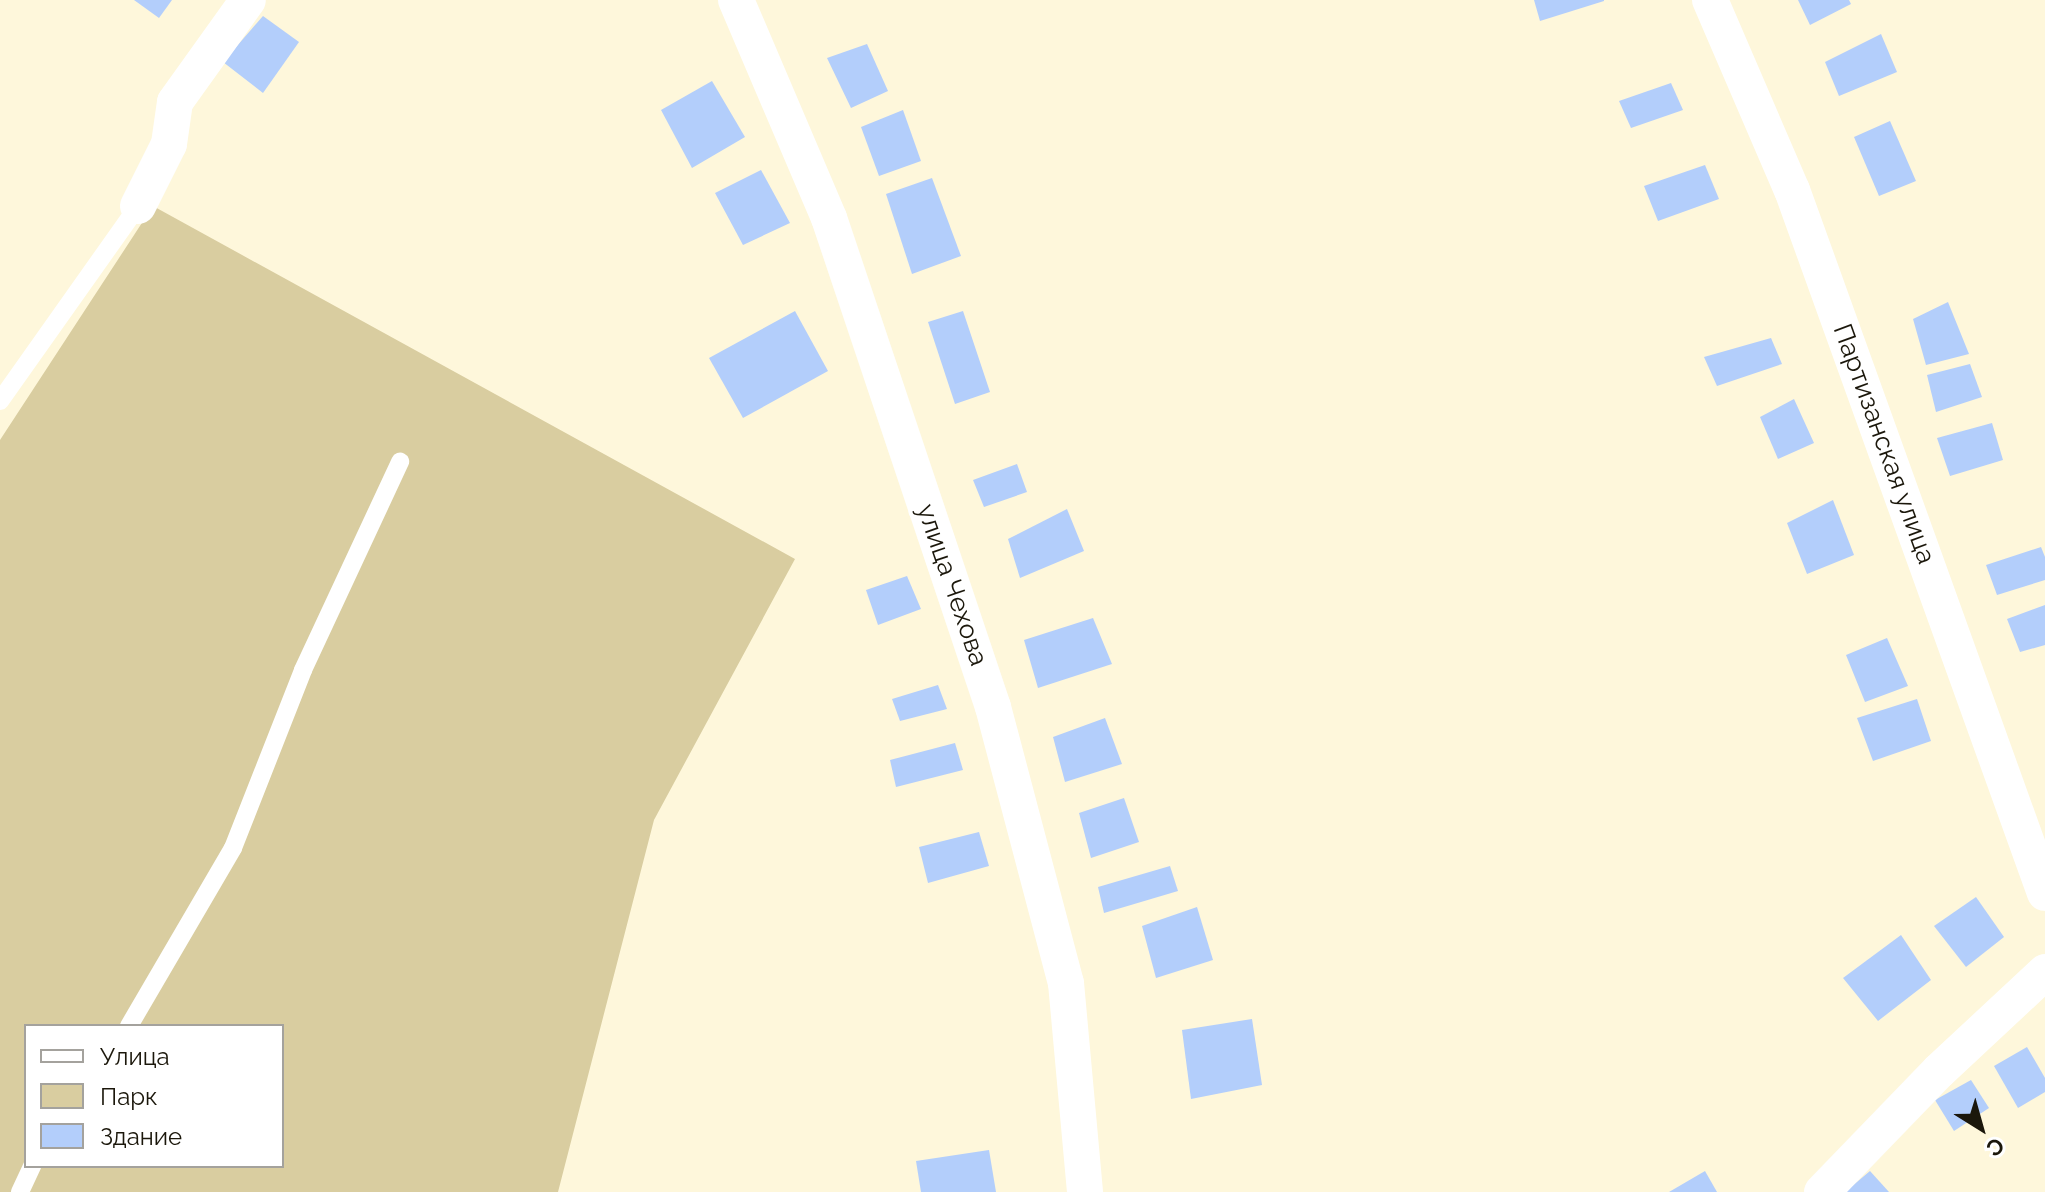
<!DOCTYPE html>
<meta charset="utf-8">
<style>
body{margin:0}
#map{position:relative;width:2045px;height:1192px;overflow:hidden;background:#fef7db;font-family:Raleway,sans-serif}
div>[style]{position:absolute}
.green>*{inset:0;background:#d9cda0}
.building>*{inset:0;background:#b3cefb}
.service>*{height:18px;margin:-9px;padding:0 9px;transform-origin:9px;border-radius:9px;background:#fff}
.minor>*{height:36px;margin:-18px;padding:0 18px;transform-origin:18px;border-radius:18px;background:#fff}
span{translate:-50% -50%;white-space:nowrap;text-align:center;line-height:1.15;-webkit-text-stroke:8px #fff;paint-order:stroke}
.street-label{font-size:26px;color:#1b170b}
.legend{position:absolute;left:24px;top:1024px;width:260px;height:144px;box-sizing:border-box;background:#fff;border:2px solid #a4a29d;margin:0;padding:10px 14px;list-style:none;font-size:24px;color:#1b170b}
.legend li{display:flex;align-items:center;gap:16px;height:40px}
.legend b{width:40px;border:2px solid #a4a29d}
.north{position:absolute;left:1941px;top:1088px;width:80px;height:80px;-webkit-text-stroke:6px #fff;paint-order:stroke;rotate:143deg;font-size:22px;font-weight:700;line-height:32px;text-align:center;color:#1b170b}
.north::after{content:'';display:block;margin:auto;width:28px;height:36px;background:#1b170b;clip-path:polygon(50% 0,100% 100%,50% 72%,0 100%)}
</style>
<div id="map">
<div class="green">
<i style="clip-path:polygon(evenodd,153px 206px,795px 559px,654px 820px,558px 1192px,0 1192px,0 440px,153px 206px,26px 1026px,282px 1026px,282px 1166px,26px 1166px,26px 1026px)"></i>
</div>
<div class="building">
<i style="clip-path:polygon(134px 0,172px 0,159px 18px)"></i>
<i style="clip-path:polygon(1534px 0,1604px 0,1604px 1px,1540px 21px)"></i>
<i style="clip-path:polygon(1798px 0,1849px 0,1851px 4px,1810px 25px)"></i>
<i style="clip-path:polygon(263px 16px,299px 42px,263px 93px,223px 62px)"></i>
<i style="clip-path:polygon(1881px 34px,1897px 72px,1839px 96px,1825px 62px)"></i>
<i style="clip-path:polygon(867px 44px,888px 91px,851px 108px,827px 58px)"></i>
<i style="clip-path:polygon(712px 81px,745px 137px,692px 168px,661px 110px)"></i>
<i style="clip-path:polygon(1671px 83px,1683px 110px,1631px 128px,1619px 101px)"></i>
<i style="clip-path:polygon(903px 110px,921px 161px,879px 176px,861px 127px)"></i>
<i style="clip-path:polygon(1890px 121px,1916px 181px,1879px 196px,1854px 137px)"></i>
<i style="clip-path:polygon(1705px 165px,1719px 199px,1658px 221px,1644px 186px)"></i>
<i style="clip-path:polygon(761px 170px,790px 223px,743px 245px,715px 193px)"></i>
<i style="clip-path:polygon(932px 178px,961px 256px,912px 274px,886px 194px)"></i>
<i style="clip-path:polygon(1948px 302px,1969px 354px,1926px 365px,1913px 319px)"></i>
<i style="clip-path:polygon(795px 311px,828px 371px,743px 418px,709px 358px)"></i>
<i style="clip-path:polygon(963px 311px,990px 392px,955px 404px,928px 322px)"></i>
<i style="clip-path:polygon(1771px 338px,1782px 364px,1717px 386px,1704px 357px)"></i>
<i style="clip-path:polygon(1970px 364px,1982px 397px,1936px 412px,1927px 375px)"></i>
<i style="clip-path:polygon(1794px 399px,1814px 443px,1778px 459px,1760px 417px)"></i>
<i style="clip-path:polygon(1992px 423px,2003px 460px,1950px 476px,1937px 438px)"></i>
<i style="clip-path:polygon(1017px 464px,1027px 492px,984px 507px,973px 480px)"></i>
<i style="clip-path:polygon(1833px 500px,1854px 555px,1807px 574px,1787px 523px)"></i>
<i style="clip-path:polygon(1067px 509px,1084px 551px,1020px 578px,1008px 539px)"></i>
<i style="clip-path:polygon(2041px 547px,2045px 557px,2045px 580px,1997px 595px,1986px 565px)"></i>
<i style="clip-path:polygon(907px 576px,921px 609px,878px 625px,866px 590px)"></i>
<i style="clip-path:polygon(2045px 605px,2045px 645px,2020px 652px,2007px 619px)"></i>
<i style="clip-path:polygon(1093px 618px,1112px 664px,1038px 688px,1024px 640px)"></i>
<i style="clip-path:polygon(1887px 638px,1908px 686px,1865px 702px,1846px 655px)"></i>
<i style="clip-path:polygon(938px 685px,947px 709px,900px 721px,892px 699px)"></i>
<i style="clip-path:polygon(1917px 699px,1931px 741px,1873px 761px,1857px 718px)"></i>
<i style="clip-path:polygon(1105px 718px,1122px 764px,1065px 782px,1053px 737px)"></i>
<i style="clip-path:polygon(955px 743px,963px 770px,896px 787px,890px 760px)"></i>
<i style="clip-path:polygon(1124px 798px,1139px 842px,1091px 858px,1079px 813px)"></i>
<i style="clip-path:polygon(979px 832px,989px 866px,928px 883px,919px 847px)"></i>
<i style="clip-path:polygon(1170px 866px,1178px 891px,1104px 913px,1098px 887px)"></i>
<i style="clip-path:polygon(1976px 897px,2004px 937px,1966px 967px,1934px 926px)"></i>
<i style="clip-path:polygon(1197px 907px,1213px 960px,1156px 978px,1142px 926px)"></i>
<i style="clip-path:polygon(1901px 935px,1931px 980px,1878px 1021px,1843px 978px)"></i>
<i style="clip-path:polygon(1252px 1019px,1262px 1085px,1191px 1099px,1182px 1030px)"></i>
<i style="clip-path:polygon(2027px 1047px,2045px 1078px,2045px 1092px,2018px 1108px,1994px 1066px)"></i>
<i style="clip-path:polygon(1971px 1080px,1989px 1108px,1954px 1131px,1935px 1100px)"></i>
<i style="clip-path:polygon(989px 1150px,996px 1192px,921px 1192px,916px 1161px)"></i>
<i style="clip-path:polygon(1705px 1171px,1717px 1192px,1669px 1192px)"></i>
<i style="clip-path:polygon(1870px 1171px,1889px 1192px,1845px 1192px)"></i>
</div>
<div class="service">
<i style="left:0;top:401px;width:239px;rotate:-54.7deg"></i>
<i style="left:129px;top:1026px;width:206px;rotate:-59.7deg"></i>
<i style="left:233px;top:848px;width:191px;rotate:-68.5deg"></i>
<i style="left:303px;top:670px;width:230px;rotate:-65deg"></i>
<i style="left:20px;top:1192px;width:29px;rotate:-65deg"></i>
</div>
<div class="minor">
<i style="left:736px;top:0;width:237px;rotate:66.9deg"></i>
<i style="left:829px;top:218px;width:516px;rotate:71.46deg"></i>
<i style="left:993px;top:707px;width:285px;rotate:75.2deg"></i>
<i style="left:1066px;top:983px;width:210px;rotate:84.8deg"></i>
<i style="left:1710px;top:0;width:207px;rotate:66.7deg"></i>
<i style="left:1792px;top:190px;width:747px;rotate:70.21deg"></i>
<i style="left:138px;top:206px;width:69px;rotate:-63.4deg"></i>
<i style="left:169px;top:144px;width:42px;rotate:-81.9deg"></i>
<i style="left:175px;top:102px;width:125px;rotate:-54.4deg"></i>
<i style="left:1822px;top:1192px;width:168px;rotate:-46deg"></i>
<i style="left:1939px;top:1071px;width:145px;rotate:-43deg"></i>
</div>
<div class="street-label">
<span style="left:1884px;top:444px;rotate:70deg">Партизанская улица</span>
<span style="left:952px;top:585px;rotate:71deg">улица Чехова</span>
</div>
<ul class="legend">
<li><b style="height:10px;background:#fff"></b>Улица</li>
<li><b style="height:22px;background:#d9cda0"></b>Парк</li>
<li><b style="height:22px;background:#b3cefb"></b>Здание</li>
</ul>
<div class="north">С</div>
</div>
